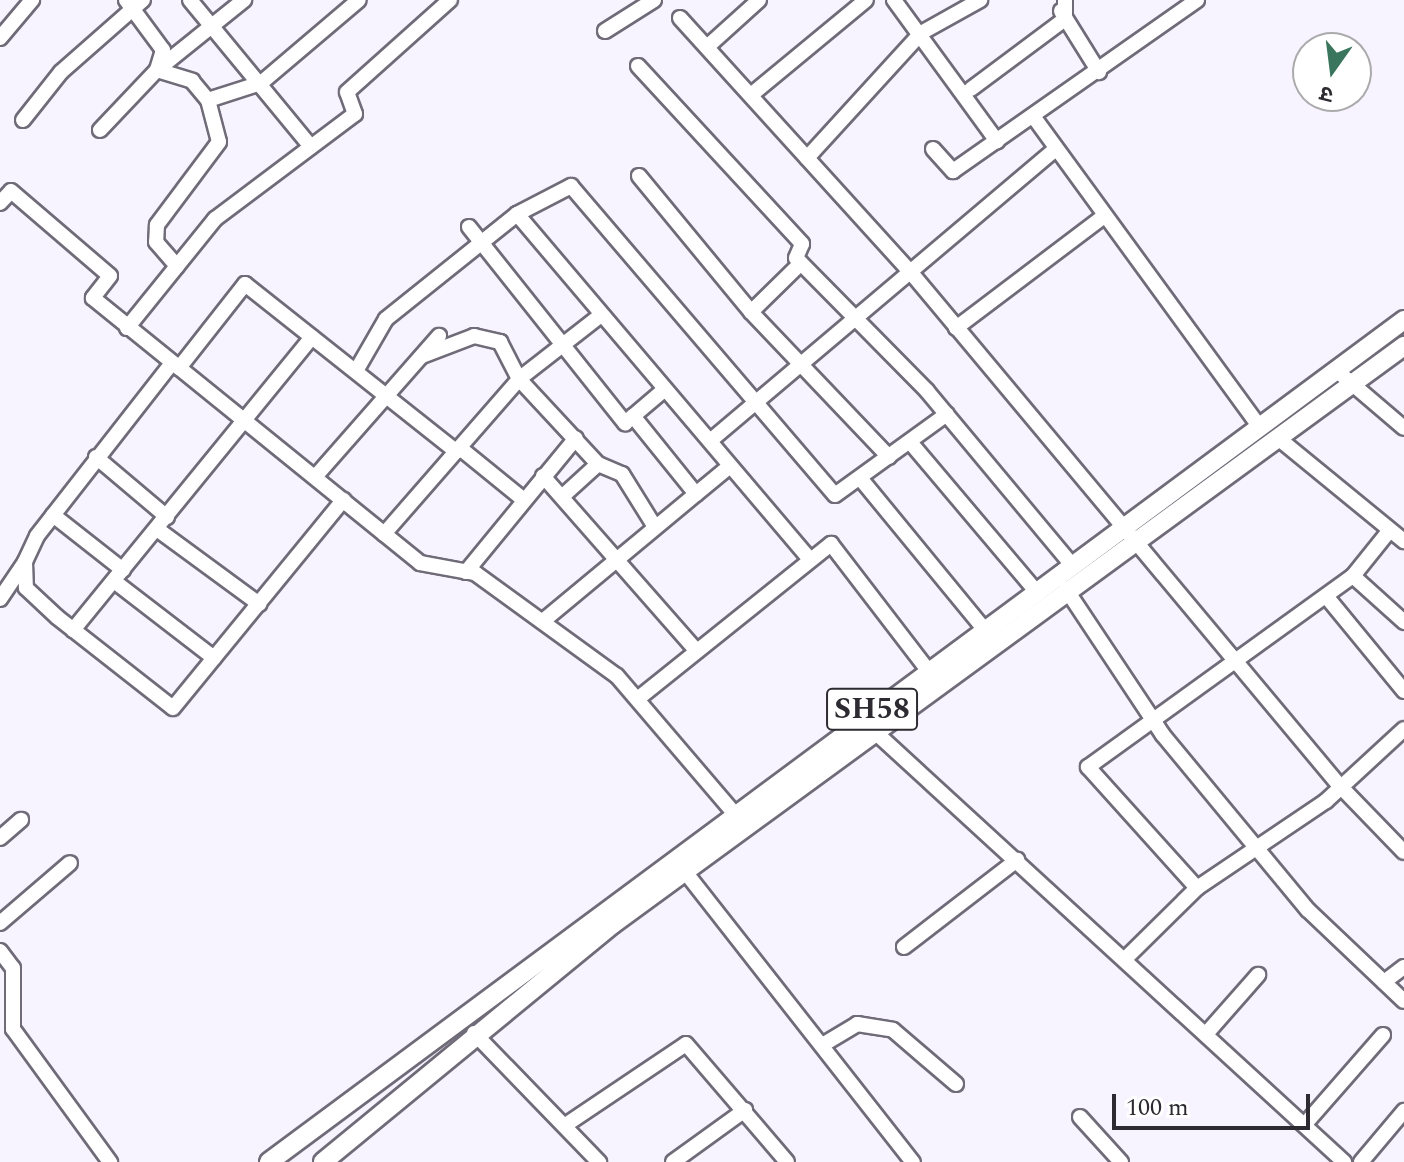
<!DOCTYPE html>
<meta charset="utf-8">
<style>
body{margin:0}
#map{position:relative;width:1404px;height:1162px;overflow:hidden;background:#f7f3ff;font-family:Spectral,"Noto Sans Devanagari",serif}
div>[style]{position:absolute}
.roads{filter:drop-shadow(2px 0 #706b78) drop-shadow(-2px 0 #706b78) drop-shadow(0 2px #706b78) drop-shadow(0 -2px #706b78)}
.minor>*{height:14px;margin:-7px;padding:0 7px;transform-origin:7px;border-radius:7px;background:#fff}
.major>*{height:18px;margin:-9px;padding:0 9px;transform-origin:9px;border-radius:9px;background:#fff}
span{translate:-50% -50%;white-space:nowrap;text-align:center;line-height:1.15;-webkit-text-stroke:8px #fff;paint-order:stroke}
.shield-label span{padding:2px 6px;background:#fff;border:2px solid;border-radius:6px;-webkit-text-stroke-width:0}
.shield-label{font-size:30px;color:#2d2b31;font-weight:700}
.north{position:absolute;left:1292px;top:32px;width:80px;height:80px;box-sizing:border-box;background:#fff;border:2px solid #abaaad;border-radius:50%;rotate:194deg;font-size:22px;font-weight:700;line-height:32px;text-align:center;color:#2d2b31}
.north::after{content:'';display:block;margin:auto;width:28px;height:36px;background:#3a755e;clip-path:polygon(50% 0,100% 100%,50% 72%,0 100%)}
.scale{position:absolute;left:1112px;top:1094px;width:198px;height:36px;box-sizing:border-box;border:4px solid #2d2b31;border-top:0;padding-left:10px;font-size:24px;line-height:28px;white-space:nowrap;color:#2d2b31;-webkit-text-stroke:6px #fff;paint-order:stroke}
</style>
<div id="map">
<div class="roads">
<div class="minor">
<i style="left:126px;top:0;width:62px;rotate:53.5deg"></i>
<i style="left:163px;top:50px;width:21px;rotate:107deg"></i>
<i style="left:157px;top:70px;width:37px;rotate:17deg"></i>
<i style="left:192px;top:81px;width:25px;rotate:50deg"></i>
<i style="left:208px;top:100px;width:43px;rotate:75.3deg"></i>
<i style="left:219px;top:142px;width:104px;rotate:126.8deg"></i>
<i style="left:157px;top:225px;width:17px;rotate:93deg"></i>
<i style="left:156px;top:242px;width:32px;rotate:49deg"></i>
<i style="left:190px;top:0;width:190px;rotate:50.5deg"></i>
<i style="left:894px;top:0;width:175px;rotate:53.9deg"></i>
<i style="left:1061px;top:11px;width:72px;rotate:58.1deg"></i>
<i style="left:680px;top:18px;width:347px;rotate:47.8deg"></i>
<i style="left:913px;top:275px;width:665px;rotate:50.13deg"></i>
<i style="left:1339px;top:785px;width:93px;rotate:45.9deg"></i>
<i style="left:605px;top:31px;width:58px;rotate:-32.3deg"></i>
<i style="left:0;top:38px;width:50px;rotate:-49.9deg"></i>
<i style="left:707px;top:47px;width:70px;rotate:-42.1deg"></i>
<i style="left:638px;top:66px;width:242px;rotate:47.3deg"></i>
<i style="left:802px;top:244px;width:15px;rotate:113deg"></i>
<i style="left:796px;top:258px;width:187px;rotate:45.4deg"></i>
<i style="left:927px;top:391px;width:225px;rotate:50.2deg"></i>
<i style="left:971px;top:89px;width:117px;rotate:-36.7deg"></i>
<i style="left:1065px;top:19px;width:19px;rotate:-90deg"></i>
<i style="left:751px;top:95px;width:149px;rotate:-39.6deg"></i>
<i style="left:208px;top:100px;width:56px;rotate:-17.8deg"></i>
<i style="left:261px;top:83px;width:128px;rotate:-40.3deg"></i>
<i style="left:1033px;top:116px;width:384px;rotate:53.9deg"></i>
<i style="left:23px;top:120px;width:61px;rotate:-51.6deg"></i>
<i style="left:61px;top:72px;width:109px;rotate:-41.3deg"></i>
<i style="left:100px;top:130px;width:83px;rotate:-46.5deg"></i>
<i style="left:157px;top:70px;width:112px;rotate:-38.8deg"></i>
<i style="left:933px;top:149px;width:30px;rotate:48deg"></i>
<i style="left:953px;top:171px;width:298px;rotate:-35deg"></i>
<i style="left:807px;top:158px;width:169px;rotate:-47.6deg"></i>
<i style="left:921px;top:33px;width:68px;rotate:-29.2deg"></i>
<i style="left:639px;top:176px;width:176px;rotate:50.5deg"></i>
<i style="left:751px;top:312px;width:200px;rotate:46.4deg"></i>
<i style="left:0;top:203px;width:16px;rotate:-47deg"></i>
<i style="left:11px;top:191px;width:130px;rotate:40.6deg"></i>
<i style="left:110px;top:276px;width:28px;rotate:128deg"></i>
<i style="left:93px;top:298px;width:421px;rotate:39deg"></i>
<i style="left:420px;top:563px;width:56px;rotate:10.3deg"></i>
<i style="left:475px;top:573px;width:175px;rotate:36deg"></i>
<i style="left:617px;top:676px;width:180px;rotate:49.5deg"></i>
<i style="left:517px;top:214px;width:453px;rotate:49.7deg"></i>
<i style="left:469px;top:227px;width:251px;rotate:51.5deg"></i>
<i style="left:625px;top:423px;width:52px;rotate:-40.4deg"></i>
<i style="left:751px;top:312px;width:70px;rotate:-44.4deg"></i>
<i style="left:127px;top:328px;width:140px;rotate:-51.1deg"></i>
<i style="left:215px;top:219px;width:175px;rotate:-36.9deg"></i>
<i style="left:355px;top:114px;width:23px;rotate:-110deg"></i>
<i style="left:347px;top:92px;width:138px;rotate:-41.8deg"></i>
<i style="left:956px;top:328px;width:186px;rotate:-37.1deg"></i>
<i style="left:422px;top:356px;width:56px;rotate:-21deg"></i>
<i style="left:474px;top:336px;width:27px;rotate:13deg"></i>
<i style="left:500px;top:342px;width:42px;rotate:62.8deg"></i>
<i style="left:519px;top:379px;width:116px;rotate:47.1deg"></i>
<i style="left:598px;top:464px;width:47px;rotate:137.6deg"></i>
<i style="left:172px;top:363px;width:219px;rotate:128deg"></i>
<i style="left:37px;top:536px;width:29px;rotate:115deg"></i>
<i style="left:25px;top:562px;width:26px;rotate:88deg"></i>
<i style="left:26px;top:588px;width:42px;rotate:43.1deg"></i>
<i style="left:57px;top:617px;width:147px;rotate:38.1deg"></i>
<i style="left:173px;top:708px;width:269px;rotate:-50.7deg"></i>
<i style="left:179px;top:368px;width:107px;rotate:-51.8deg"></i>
<i style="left:245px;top:284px;width:270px;rotate:38.4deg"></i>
<i style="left:1336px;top:370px;width:89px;rotate:40.5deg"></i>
<i style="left:356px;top:371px;width:60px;rotate:-60deg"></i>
<i style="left:386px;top:319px;width:168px;rotate:-38.7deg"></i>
<i style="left:517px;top:214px;width:61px;rotate:-27.4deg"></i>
<i style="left:571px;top:186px;width:406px;rotate:49.5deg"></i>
<i style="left:835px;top:495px;width:138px;rotate:-35.9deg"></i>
<i style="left:633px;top:416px;width:100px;rotate:51.1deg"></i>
<i style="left:696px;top:494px;width:44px;rotate:-39.5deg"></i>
<i style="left:1278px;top:438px;width:163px;rotate:39.3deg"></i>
<i style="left:710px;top:441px;width:453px;rotate:-40.2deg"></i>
<i style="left:910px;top:442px;width:194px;rotate:49.8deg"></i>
<i style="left:460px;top:448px;width:82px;rotate:39.1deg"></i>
<i style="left:96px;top:457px;width:93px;rotate:40.2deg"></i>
<i style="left:598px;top:464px;width:26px;rotate:23deg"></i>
<i style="left:622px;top:474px;width:62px;rotate:58.1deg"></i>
<i style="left:543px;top:476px;width:233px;rotate:48.7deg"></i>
<i style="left:315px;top:477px;width:188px;rotate:-48.7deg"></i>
<i style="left:860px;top:478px;width:194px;rotate:50.6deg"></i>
<i style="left:53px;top:515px;width:89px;rotate:38.2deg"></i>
<i style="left:157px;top:529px;width:127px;rotate:36.3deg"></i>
<i style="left:384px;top:534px;width:206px;rotate:-48.9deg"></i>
<i style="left:519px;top:379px;width:104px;rotate:-38deg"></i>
<i style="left:466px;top:572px;width:173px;rotate:-50.6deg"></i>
<i style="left:1353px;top:576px;width:69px;rotate:42deg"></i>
<i style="left:114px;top:581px;width:126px;rotate:37.6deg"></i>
<i style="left:1066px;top:589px;width:175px;rotate:56.4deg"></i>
<i style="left:1163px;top:735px;width:227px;rotate:50.4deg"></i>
<i style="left:1308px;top:910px;width:132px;rotate:43.5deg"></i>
<i style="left:1326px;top:596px;width:123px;rotate:50.6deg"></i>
<i style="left:0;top:599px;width:45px;rotate:-56deg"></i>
<i style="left:543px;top:621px;width:199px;rotate:-39.7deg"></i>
<i style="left:73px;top:630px;width:378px;rotate:-50.8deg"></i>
<i style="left:640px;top:697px;width:245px;rotate:-38.7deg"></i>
<i style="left:831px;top:544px;width:158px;rotate:52.5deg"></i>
<i style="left:874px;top:731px;width:638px;rotate:42.52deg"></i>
<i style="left:0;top:838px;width:28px;rotate:-41deg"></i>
<i style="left:679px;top:864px;width:379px;rotate:51.9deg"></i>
<i style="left:1197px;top:888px;width:163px;rotate:-132deg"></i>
<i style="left:1088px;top:767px;width:327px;rotate:-35.8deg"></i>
<i style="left:1353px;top:576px;width:58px;rotate:-51.3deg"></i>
<i style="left:0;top:923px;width:92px;rotate:-40.6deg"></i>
<i style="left:904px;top:947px;width:143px;rotate:-37.6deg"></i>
<i style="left:0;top:951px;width:21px;rotate:53deg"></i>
<i style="left:13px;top:968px;width:61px;rotate:90deg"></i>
<i style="left:13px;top:1029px;width:165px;rotate:53.9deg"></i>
<i style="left:1127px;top:957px;width:98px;rotate:-44.6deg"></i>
<i style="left:1197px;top:888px;width:156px;rotate:-34deg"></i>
<i style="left:1326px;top:801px;width:106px;rotate:-42.7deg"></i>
<i style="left:1384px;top:982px;width:25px;rotate:-37deg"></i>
<i style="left:474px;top:1033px;width:180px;rotate:45.9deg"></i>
<i style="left:1206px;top:1034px;width:79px;rotate:-48.6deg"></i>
<i style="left:824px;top:1044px;width:39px;rotate:-31deg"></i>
<i style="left:857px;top:1024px;width:36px;rotate:9deg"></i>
<i style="left:893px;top:1030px;width:83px;rotate:40.6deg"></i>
<i style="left:1080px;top:1117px;width:61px;rotate:47.7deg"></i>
<i style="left:1306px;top:1123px;width:117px;rotate:-48.8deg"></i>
<i style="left:567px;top:1124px;width:143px;rotate:-33.9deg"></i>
<i style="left:686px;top:1044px;width:155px;rotate:49.4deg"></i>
<i style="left:673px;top:1162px;width:89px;rotate:-35.8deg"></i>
<i style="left:1361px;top:1162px;width:67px;rotate:-49.9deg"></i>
</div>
<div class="major">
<i style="left:269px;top:1162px;width:1413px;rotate:-36.57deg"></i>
<i style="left:323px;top:1162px;width:375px;rotate:-39.4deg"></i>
<i style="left:613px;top:924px;width:980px;rotate:-36.16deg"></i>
</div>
</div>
<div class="shield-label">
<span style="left:872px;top:709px">SH58</span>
</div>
<div class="north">उ</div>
<div class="scale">100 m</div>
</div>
